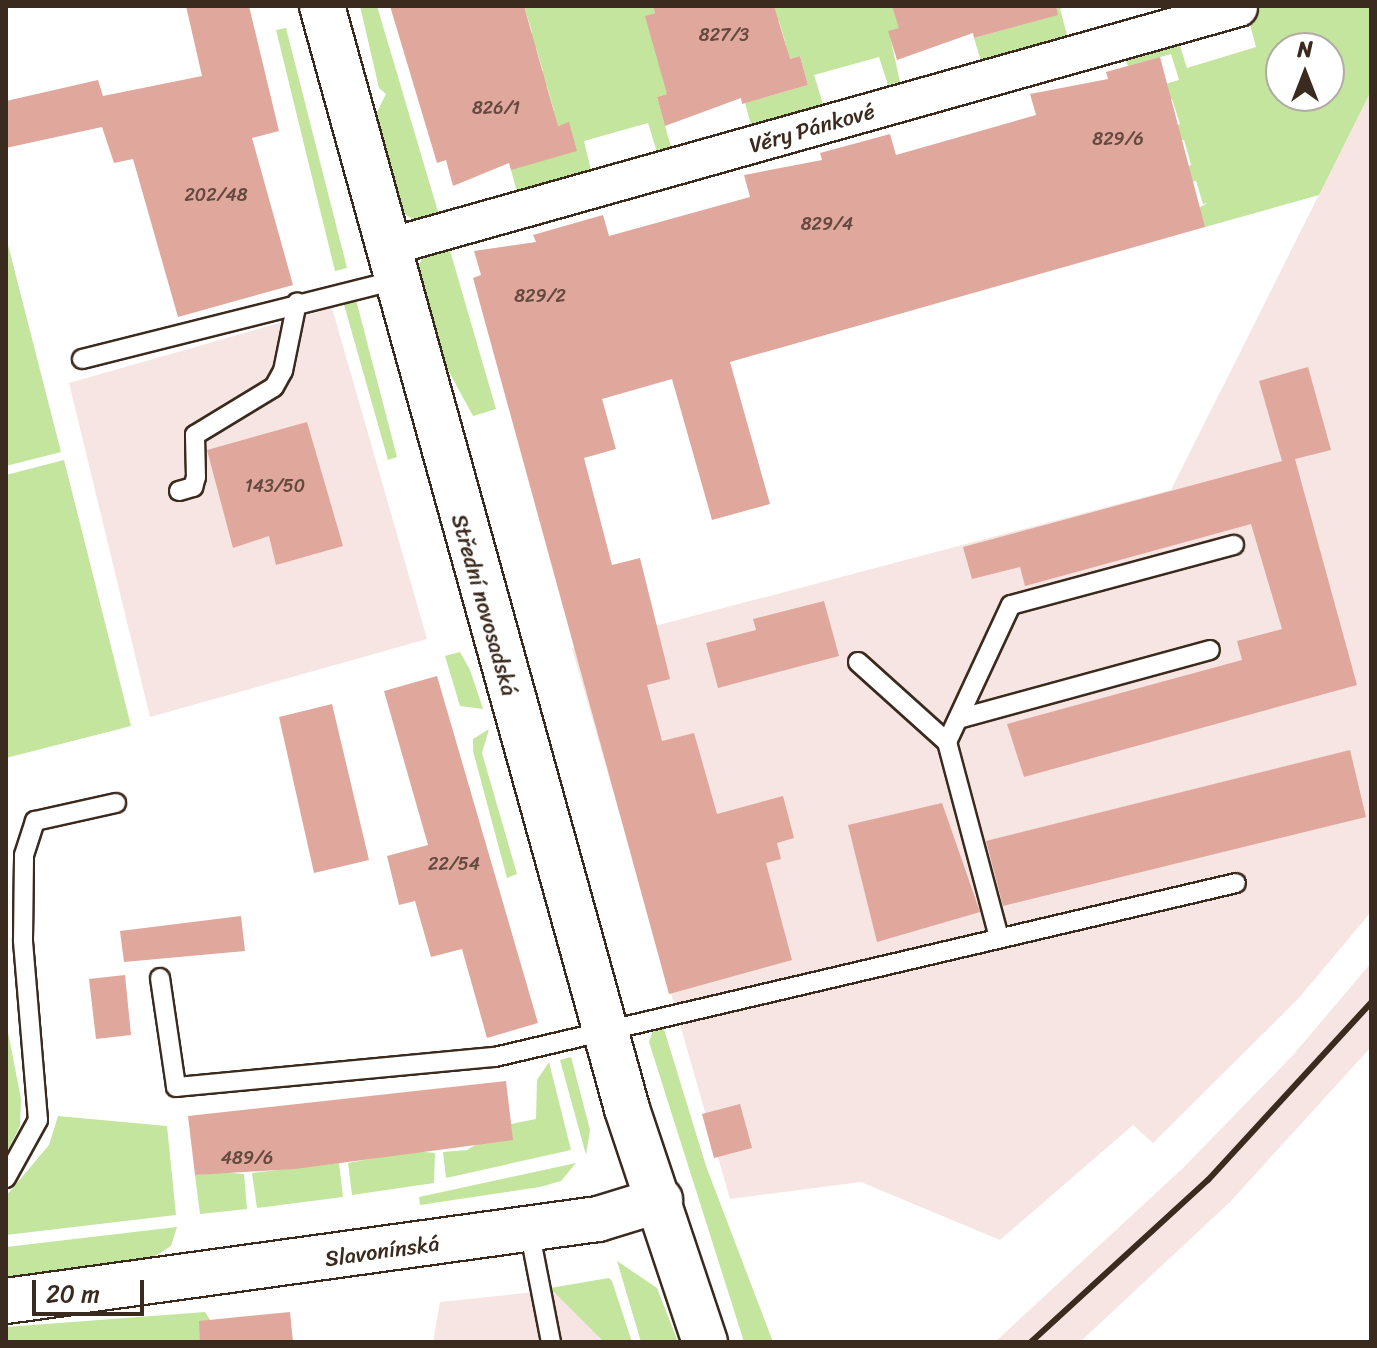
<!DOCTYPE html>
<meta charset="utf-8">
<style>
body{margin:0}
#map{position:relative;width:1377px;height:1348px;overflow:hidden;background:#fff;font-family:Sriracha,sans-serif}
div>[style]{position:absolute}
.built>*{inset:0;background:#f6e5e2}
.green>*{inset:0;background:#c3e59d}
.building>*{inset:0;background:#e0a79d}
.roads{filter:drop-shadow(2px 0 #3b2a1e) drop-shadow(-2px 0 #3b2a1e) drop-shadow(0 2px #3b2a1e) drop-shadow(0 -2px #3b2a1e)}
.service>*{height:18px;margin:-9px;padding:0 9px;transform-origin:9px;border-radius:9px;background:#fff}
.minor>*{height:36px;margin:-18px;padding:0 18px;transform-origin:18px;border-radius:18px;background:#fff}
.secondary>*{height:44px;margin:-22px;padding:0 22px;transform-origin:22px;border-radius:22px;background:#fff}
.rail>*{height:6px;margin:-3px;padding:0 3px;transform-origin:3px;border-radius:3px;background:#3b2a1e}
span{translate:-50% -50%;white-space:nowrap;text-align:center;line-height:1.15;-webkit-text-stroke:7px #fff;paint-order:stroke}
.number-label{font-size:18px;color:#64493e}
.number-label span{-webkit-text-stroke-width:0}
.street-label{font-size:22px;color:#3b2a1e}
.frame{position:absolute;inset:0;border:8px solid #3b2a1e;pointer-events:none}
.north{position:absolute;left:1265px;top:32px;width:80px;height:80px;box-sizing:border-box;background:#fff;border:2px solid #b1aaa5;border-radius:50%;rotate:0deg;font-size:22px;font-weight:700;line-height:32px;text-align:center;color:#3b2a1e}
.north::after{content:'';display:block;margin:auto;width:28px;height:36px;background:#3b2a1e;clip-path:polygon(50% 0,100% 100%,50% 72%,0 100%)}
.scale{position:absolute;left:32px;top:1280px;width:112px;height:36px;box-sizing:border-box;border:4px solid #3b2a1e;border-top:0;padding-left:10px;font-size:24px;line-height:28px;white-space:nowrap;color:#3b2a1e;-webkit-text-stroke:6px #fff;paint-order:stroke}
</style>
<div id="map">
<div class="built">
<i style="clip-path:polygon(1371px 91px,1371px 912px,1298px 999px,1153px 1143px,1133px 1125px,1000px 1240px,861px 1182px,730px 1199px,572px 648px,1171px 490px)"></i>
<i style="clip-path:polygon(332px 308px,427px 639px,150px 717px,69px 383px)"></i>
<i style="clip-path:polygon(1371px 963px,1371px 1047px,1230px 1202px,1080px 1342px,995px 1342px,1183px 1168px,1293px 1055px)"></i>
<i style="clip-path:polygon(554px 1290px,604px 1342px,433px 1342px,440px 1302px)"></i>
</div>
<div class="green">
<i style="clip-path:polygon(360px 6px,377px 6px,439px 215px,415px 221px,402px 212px,376px 114px,386px 94px,379px 88px)"></i>
<i style="clip-path:polygon(524px 6px,653px 6px,655px 13px,646px 16px,677px 91px,657px 97px,671px 147px,657px 152px,648px 123px,584px 141px,591px 170px,517px 192px,511px 170px,569px 123px,549px 128px,554px 111px,547px 86px,537px 89px,533px 74px,543px 71px,536px 48px,526px 50px,532px 32px)"></i>
<i style="clip-path:polygon(774px 6px,892px 6px,908px 26px,889px 32px,900px 82px,888px 85px,879px 57px,814px 75px,823px 104px,751px 125px,745px 103px,808px 85px,800px 56px,780px 62px,786px 45px,779px 21px,769px 23px,765px 9px)"></i>
<i style="clip-path:polygon(1036px 6px,1067px 6px,1060px 9px,1067px 35px,981px 61px,974px 38px,1039px 20px)"></i>
<i style="clip-path:polygon(evenodd,1245px 6px,1371px 6px,1371px 91px,1319px 195px,1205px 227px,1194px 210px,1208px 203px,1203px 204px,1196px 181px,1186px 183px,1182px 169px,1191px 165px,1184px 140px,1174px 142px,1170px 128px,1180px 124px,1172px 99px,1163px 101px,1158px 86px,1179px 80px,1171px 54px,1128px 66px,1124px 55px,1178px 40px,1187px 68px,1256px 47px,1245px 6px,1281px 48px,1329px 48px,1329px 96px,1281px 96px,1281px 48px)"></i>
<i style="clip-path:polygon(286px 28px,347px 268px,335px 271px,276px 30px)"></i>
<i style="clip-path:polygon(6px 237px,61px 452px,6px 466px)"></i>
<i style="clip-path:polygon(449px 247px,496px 409px,473px 416px,442px 359px,417px 268px,424px 255px)"></i>
<i style="clip-path:polygon(355px 296px,397px 457px,388px 460px,343px 301px)"></i>
<i style="clip-path:polygon(64px 460px,131px 726px,6px 758px,6px 475px)"></i>
<i style="clip-path:polygon(460px 652px,470px 670px,483px 709px,460px 706px,445px 656px)"></i>
<i style="clip-path:polygon(489px 729px,482px 753px,517px 874px,507px 878px,473px 751px,473px 739px)"></i>
<i style="clip-path:polygon(6px 1022px,21px 1099px,20px 1126px,6px 1154px)"></i>
<i style="clip-path:polygon(663px 1026px,706px 1166px,773px 1342px,744px 1342px,649px 1042px,653px 1030px)"></i>
<i style="clip-path:polygon(571px 1057px,590px 1130px,586px 1155px,560px 1060px)"></i>
<i style="clip-path:polygon(549px 1062px,571px 1150px,446px 1178px,443px 1152px,467px 1150px,511px 1124px,536px 1119px,537px 1080px)"></i>
<i style="clip-path:polygon(58px 1116px,167px 1126px,176px 1215px,6px 1235px,6px 1196px,49px 1145px)"></i>
<i style="clip-path:polygon(414px 1151px,435px 1153px,434px 1183px,352px 1195px,348px 1163px)"></i>
<i style="clip-path:polygon(339px 1163px,343px 1197px,257px 1208px,252px 1173px)"></i>
<i style="clip-path:polygon(576px 1163px,561px 1181px,540px 1187px,420px 1205px,419px 1197px)"></i>
<i style="clip-path:polygon(222px 1172px,244px 1174px,247px 1209px,200px 1214px,195px 1175px)"></i>
<i style="clip-path:polygon(177px 1227px,171px 1246px,149px 1260px,6px 1280px,6px 1247px)"></i>
<i style="clip-path:polygon(617px 1261px,657px 1288px,678px 1342px,641px 1342px)"></i>
<i style="clip-path:polygon(609px 1278px,612px 1281px,632px 1342px,604px 1342px,550px 1288px)"></i>
<i style="clip-path:polygon(205px 1312px,224px 1342px,6px 1342px,6px 1327px)"></i>
</div>
<div class="building">
<i style="clip-path:polygon(186px 6px,249px 6px,279px 131px,252px 138px,293px 285px,178px 317px,133px 159px,114px 163px,102px 127px,6px 148px,6px 101px,98px 80px,103px 96px,202px 76px)"></i>
<i style="clip-path:polygon(390px 6px,524px 6px,558px 126px,569px 122px,577px 151px,511px 170px,509px 163px,453px 186px,446px 160px,437px 163px)"></i>
<i style="clip-path:polygon(653px 6px,774px 6px,790px 59px,800px 56px,808px 85px,742px 104px,741px 98px,665px 126px,657px 97px,667px 94px,645px 16px,655px 13px)"></i>
<i style="clip-path:polygon(892px 6px,1056px 6px,1058px 15px,974px 38px,973px 33px,897px 60px,888px 31px,899px 28px)"></i>
<i style="clip-path:polygon(1160px 57px,1205px 227px,730px 362px,770px 504px,712px 520px,672px 379px,602px 399px,616px 449px,584px 458px,612px 565px,640px 558px,670px 679px,647px 685px,662px 741px,694px 733px,717px 814px,783px 796px,794px 838px,777px 843px,781px 859px,766px 863px,792px 960px,669px 994px,473px 278px,481px 275px,474px 251px,536px 242px,533px 235px,603px 215px,609px 236px,750px 197px,744px 175px,822px 160px,820px 153px,890px 134px,896px 155px,1036px 115px,1030px 94px,1108px 79px,1106px 72px)"></i>
<i style="clip-path:polygon(1308px 367px,1331px 450px,1295px 459px,1357px 685px,1024px 777px,1007px 724px,1242px 660px,1237px 641px,1282px 629px,1251px 524px,1025px 586px,1020px 567px,972px 579px,963px 547px,1282px 461px,1259px 381px)"></i>
<i style="clip-path:polygon(307px 422px,343px 546px,276px 565px,269px 536px,233px 548px,207px 450px)"></i>
<i style="clip-path:polygon(824px 601px,839px 656px,718px 688px,706px 643px,756px 630px,753px 619px)"></i>
<i style="clip-path:polygon(437px 676px,538px 1023px,487px 1038px,462px 949px,431px 957px,415px 901px,399px 905px,387px 856px,428px 845px,384px 691px)"></i>
<i style="clip-path:polygon(332px 704px,369px 860px,314px 873px,279px 717px)"></i>
<i style="clip-path:polygon(1350px 750px,1366px 817px,1003px 906px,986px 841px)"></i>
<i style="clip-path:polygon(942px 803px,980px 912px,877px 942px,848px 825px)"></i>
<i style="clip-path:polygon(241px 916px,245px 951px,124px 962px,120px 931px)"></i>
<i style="clip-path:polygon(125px 975px,131px 1035px,96px 1039px,89px 979px)"></i>
<i style="clip-path:polygon(506px 1081px,513px 1140px,295px 1169px,195px 1175px,188px 1116px)"></i>
<i style="clip-path:polygon(740px 1104px,752px 1148px,714px 1158px,702px 1114px)"></i>
<i style="clip-path:polygon(290px 1312px,293px 1342px,200px 1342px,199px 1321px)"></i>
</div>
<div class="roads">
<div class="service">
<i style="left:82px;top:359px;width:321px;rotate:-14.1deg"></i>
<i style="left:179px;top:491px;width:15px;rotate:-16deg"></i>
<i style="left:193px;top:487px;width:10px;rotate:-73deg"></i>
<i style="left:196px;top:477px;width:42px;rotate:-91.4deg"></i>
<i style="left:195px;top:435px;width:92px;rotate:-31.3deg"></i>
<i style="left:274px;top:387px;width:18px;rotate:-61deg"></i>
<i style="left:283px;top:371px;width:70px;rotate:-78.5deg"></i>
<i style="left:858px;top:662px;width:120px;rotate:42deg"></i>
<i style="left:947px;top:742px;width:202px;rotate:75.1deg"></i>
<i style="left:958px;top:719px;width:261px;rotate:-15.3deg"></i>
<i style="left:947px;top:742px;width:151px;rotate:-65deg"></i>
<i style="left:1011px;top:605px;width:231px;rotate:-15.1deg"></i>
<i style="left:160px;top:978px;width:110px;rotate:81.6deg"></i>
<i style="left:176px;top:1087px;width:320px;rotate:-5.4deg"></i>
<i style="left:495px;top:1057px;width:761px;rotate:-13.21deg"></i>
<i style="left:6px;top:1178px;width:66px;rotate:-61.1deg"></i>
<i style="left:38px;top:1120px;width:181px;rotate:-94.8deg"></i>
<i style="left:23px;top:940px;width:85px;rotate:-89.3deg"></i>
<i style="left:24px;top:855px;width:36px;rotate:-72deg"></i>
<i style="left:35px;top:821px;width:83px;rotate:-12.5deg"></i>
<i style="left:529px;top:1229px;width:115px;rotate:79deg"></i>
</div>
<div class="minor">
<i style="left:385px;top:248px;width:887px;rotate:-15.7deg"></i>
</div>
<div class="secondary">
<i style="left:322px;top:6px;width:1144px;rotate:74.54deg"></i>
<i style="left:627px;top:1109px;width:246px;rotate:71.5deg"></i>
<i style="left:6px;top:1301px;width:598px;rotate:-7.89deg"></i>
<i style="left:598px;top:1219px;width:65px;rotate:-17deg"></i>
</div>
</div>
<div class="rail">
<i style="left:1031px;top:1342px;width:240px;rotate:-42.5deg"></i>
<i style="left:1208px;top:1180px;width:241px;rotate:-47.4deg"></i>
</div>
<div class="number-label">
<span style="left:724px;top:35px">827/3</span>
<span style="left:496px;top:108px">826/1</span>
<span style="left:1118px;top:139px">829/6</span>
<span style="left:216px;top:195px">202/48</span>
<span style="left:827px;top:224px">829/4</span>
<span style="left:540px;top:296px">829/2</span>
<span style="left:275px;top:486px">143/50</span>
<span style="left:454px;top:864px">22/54</span>
<span style="left:247px;top:1158px">489/6</span>
</div>
<div class="street-label">
<span style="left:812px;top:128px;rotate:-16deg">Věry Pánkové</span>
<span style="left:484px;top:605px;rotate:74deg">Střední novosadská</span>
<span style="left:382px;top:1251px;rotate:-8deg">Slavonínská</span>
</div>
<div class="frame"></div>
<div class="north">N</div>
<div class="scale">20 m</div>
</div>
